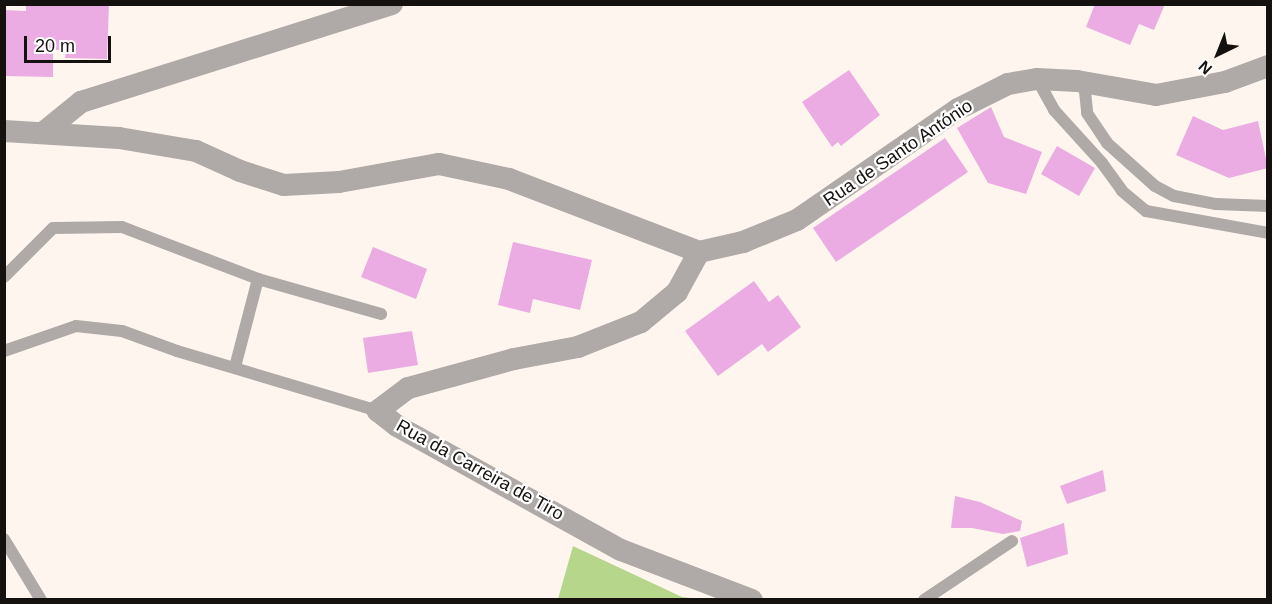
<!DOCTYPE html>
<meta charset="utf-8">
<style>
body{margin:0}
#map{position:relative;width:1272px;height:604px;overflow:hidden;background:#fef6ee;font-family:Arial,sans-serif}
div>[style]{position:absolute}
.forest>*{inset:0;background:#b5d68b}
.building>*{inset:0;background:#ebabe3}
.lane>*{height:12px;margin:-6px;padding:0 6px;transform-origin:6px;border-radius:6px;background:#afa9a7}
.street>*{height:22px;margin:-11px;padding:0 11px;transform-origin:11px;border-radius:11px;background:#afa9a7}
span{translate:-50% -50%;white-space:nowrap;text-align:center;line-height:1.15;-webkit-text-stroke:4.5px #fff;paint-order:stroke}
.street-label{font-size:18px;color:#14110e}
.frame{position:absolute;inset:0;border:6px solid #14110e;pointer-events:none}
.north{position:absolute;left:1188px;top:24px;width:60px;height:60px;-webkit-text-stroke:4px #fff;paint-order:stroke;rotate:223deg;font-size:16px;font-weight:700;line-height:24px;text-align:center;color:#14110e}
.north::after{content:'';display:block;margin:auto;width:21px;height:27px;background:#14110e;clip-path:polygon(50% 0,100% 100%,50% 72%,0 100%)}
.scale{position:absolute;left:24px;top:36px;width:87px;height:27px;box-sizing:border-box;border:3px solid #14110e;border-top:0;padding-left:8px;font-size:18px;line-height:21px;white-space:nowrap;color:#14110e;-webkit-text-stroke:4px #fff;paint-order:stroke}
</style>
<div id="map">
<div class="forest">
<i style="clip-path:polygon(573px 546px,682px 597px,699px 599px,558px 599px)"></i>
</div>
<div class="building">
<i style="clip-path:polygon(26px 4px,109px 4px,107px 59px,65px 58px,66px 50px,53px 50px,53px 77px,4px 76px,4px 10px,26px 11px)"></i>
<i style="clip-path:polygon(1095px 4px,1165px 4px,1154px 30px,1139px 24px,1130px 45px,1086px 27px)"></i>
<i style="clip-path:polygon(849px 70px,880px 115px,841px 146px,838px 142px,832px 147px,802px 102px)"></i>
<i style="clip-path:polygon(991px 107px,1004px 137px,1042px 152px,1026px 194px,988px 183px,957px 128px)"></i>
<i style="clip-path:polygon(1193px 116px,1223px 130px,1258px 121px,1268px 168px,1229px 178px,1176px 155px)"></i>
<i style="clip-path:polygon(945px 138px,968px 172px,836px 262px,813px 228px)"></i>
<i style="clip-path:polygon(1057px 146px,1095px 168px,1079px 196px,1041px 174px)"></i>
<i style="clip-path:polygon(513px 242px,592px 260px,580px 310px,533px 299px,530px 313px,498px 305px)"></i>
<i style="clip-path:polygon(373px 247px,427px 269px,416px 299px,361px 277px)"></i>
<i style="clip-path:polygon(754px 281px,769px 302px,778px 295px,801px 327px,768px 352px,762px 344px,718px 376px,685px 331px)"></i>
<i style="clip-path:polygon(412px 331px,418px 365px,368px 373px,363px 338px)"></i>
<i style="clip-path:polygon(1103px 470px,1106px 491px,1067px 504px,1060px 486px)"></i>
<i style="clip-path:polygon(955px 496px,980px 502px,1022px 521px,1020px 531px,1003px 534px,972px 528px,951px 528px)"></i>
<i style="clip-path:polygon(1064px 523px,1068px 554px,1027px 567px,1020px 538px)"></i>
</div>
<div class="lane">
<i style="left:1037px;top:79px;width:35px;rotate:61deg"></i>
<i style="left:1054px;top:110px;width:72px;rotate:47.8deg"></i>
<i style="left:1102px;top:163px;width:34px;rotate:54deg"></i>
<i style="left:1122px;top:191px;width:31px;rotate:40deg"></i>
<i style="left:1146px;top:211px;width:124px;rotate:10.2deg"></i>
<i style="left:1084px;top:82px;width:31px;rotate:84deg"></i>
<i style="left:1087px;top:113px;width:36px;rotate:56deg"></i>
<i style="left:1107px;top:143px;width:64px;rotate:41.9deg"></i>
<i style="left:1155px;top:186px;width:21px;rotate:28deg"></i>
<i style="left:1174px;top:196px;width:43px;rotate:10.8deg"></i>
<i style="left:1216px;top:204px;width:52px;rotate:2.2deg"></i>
<i style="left:4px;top:277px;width:69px;rotate:-45deg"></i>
<i style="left:53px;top:228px;width:69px;rotate:-0.8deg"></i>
<i style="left:122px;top:227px;width:146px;rotate:20.9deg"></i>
<i style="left:258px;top:279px;width:128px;rotate:15.9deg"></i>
<i style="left:4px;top:351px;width:76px;rotate:-19.1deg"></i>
<i style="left:76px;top:326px;width:46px;rotate:6.2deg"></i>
<i style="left:122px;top:331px;width:59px;rotate:20deg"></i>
<i style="left:177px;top:351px;width:210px;rotate:16.6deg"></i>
<i style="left:235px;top:367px;width:91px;rotate:-75.4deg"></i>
<i style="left:4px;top:539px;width:71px;rotate:58.8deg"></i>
<i style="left:924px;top:600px;width:106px;rotate:-33.8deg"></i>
</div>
<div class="street">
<i style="left:4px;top:131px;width:115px;rotate:3.5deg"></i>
<i style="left:119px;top:138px;width:78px;rotate:9.6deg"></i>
<i style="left:196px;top:151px;width:48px;rotate:24.4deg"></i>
<i style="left:240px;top:171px;width:46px;rotate:17.7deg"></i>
<i style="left:284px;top:185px;width:55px;rotate:-3.1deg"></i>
<i style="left:339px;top:182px;width:102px;rotate:-10.2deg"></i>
<i style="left:439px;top:164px;width:72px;rotate:12.1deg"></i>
<i style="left:509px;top:179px;width:204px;rotate:21deg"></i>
<i style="left:699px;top:252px;width:45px;rotate:-12.8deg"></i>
<i style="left:743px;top:242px;width:58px;rotate:-22.2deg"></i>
<i style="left:797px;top:220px;width:196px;rotate:-34.6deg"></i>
<i style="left:958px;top:109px;width:56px;rotate:-26.6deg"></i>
<i style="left:1008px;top:84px;width:29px;rotate:-10deg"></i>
<i style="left:1037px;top:79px;width:40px;rotate:2.9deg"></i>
<i style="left:1077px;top:81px;width:80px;rotate:10deg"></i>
<i style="left:1156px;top:95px;width:70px;rotate:-10.7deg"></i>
<i style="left:1225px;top:82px;width:46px;rotate:-20.4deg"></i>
<i style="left:44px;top:132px;width:48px;rotate:-39deg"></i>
<i style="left:81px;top:102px;width:326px;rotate:-17.5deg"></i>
<i style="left:699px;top:252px;width:46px;rotate:118.8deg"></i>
<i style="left:677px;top:292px;width:47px;rotate:140.2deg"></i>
<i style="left:641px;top:322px;width:68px;rotate:158.4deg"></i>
<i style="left:578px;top:347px;width:65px;rotate:169.4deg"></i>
<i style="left:514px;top:359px;width:110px;rotate:164.7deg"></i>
<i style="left:408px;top:388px;width:38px;rotate:143deg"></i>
<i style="left:378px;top:411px;width:24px;rotate:38deg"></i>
<i style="left:397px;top:426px;width:256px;rotate:29deg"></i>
<i style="left:621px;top:550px;width:140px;rotate:20.9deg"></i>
</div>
<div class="street-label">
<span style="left:898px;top:153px;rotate:-34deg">Rua de Santo António</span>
<span style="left:480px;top:470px;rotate:29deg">Rua da Carreira de Tiro</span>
</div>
<div class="frame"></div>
<div class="north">N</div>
<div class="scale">20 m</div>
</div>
